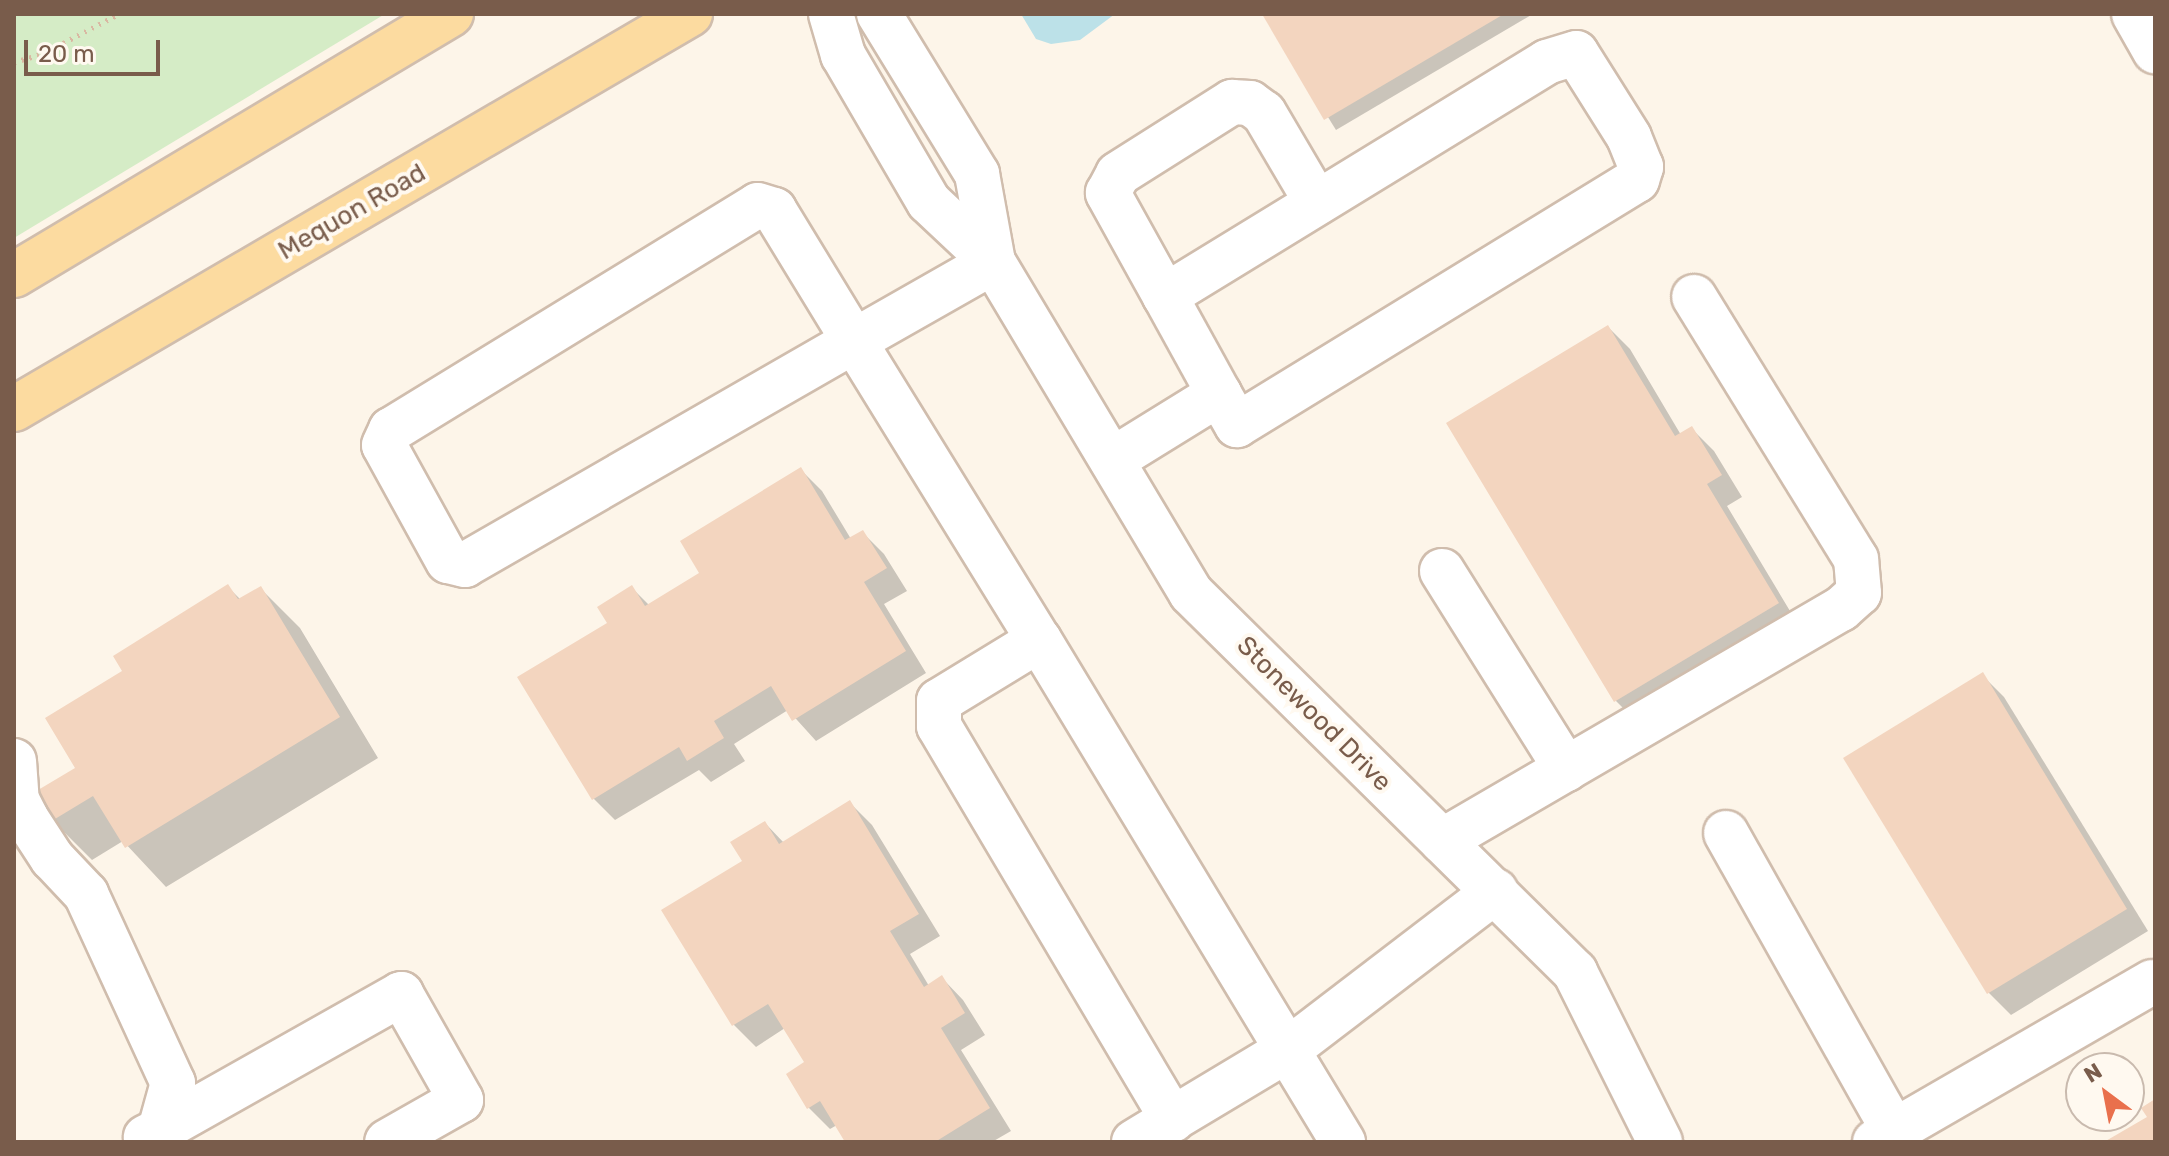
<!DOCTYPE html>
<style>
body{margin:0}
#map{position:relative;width:2169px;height:1156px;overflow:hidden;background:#fdf5e9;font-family:Rubik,sans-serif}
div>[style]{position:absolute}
.green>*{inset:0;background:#d5ecc6}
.water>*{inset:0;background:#bce1e8}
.shadow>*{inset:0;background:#0003}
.building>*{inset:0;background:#f3d5bf}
.path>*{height:5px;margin-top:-2.5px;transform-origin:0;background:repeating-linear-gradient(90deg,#d9b8a2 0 2px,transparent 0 8px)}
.roads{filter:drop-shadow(2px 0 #d0bdad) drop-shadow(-2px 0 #d0bdad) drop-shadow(0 2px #d0bdad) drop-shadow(0 -2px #d0bdad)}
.minor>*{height:44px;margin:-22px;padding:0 22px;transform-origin:22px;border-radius:22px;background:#fff}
.major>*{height:44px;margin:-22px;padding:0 22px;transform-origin:22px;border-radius:22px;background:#fcdba0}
span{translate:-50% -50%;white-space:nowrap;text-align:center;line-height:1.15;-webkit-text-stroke:8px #fff9f0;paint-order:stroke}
.street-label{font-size:26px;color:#795c4b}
.frame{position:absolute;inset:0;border:16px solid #795c4b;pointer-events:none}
.north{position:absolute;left:2065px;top:1052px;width:80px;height:80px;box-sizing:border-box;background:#fff9f0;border:2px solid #c9baae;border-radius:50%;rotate:328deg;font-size:22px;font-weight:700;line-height:32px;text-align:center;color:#795c4b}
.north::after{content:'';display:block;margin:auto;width:28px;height:36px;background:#e9704c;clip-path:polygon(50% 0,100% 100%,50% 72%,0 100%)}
.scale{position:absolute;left:24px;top:40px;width:136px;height:36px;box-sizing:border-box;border:4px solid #795c4b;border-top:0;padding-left:10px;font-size:24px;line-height:28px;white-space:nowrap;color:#795c4b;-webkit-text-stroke:6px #fff9f0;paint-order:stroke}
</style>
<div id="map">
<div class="green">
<i style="clip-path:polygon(14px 14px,385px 14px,14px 238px)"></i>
</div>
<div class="water">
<i style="clip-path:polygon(1021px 14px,1115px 14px,1080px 40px,1051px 44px,1036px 39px)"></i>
</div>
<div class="shadow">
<i style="clip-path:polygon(1264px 14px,1533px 14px,1336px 130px)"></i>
<i style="clip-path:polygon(1608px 327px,1630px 349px,1681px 435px,1692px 429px,1714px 451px,1742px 497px,1727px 506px,1799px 626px,1638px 723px,1616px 701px,1448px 423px)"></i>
<i style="clip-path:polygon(800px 469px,822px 491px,851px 539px,862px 532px,884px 554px,907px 591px,884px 604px,926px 673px,816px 741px,788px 710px,734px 744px,745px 761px,711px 782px,699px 770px,615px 820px,593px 798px,610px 623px,632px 588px,650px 606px,702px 574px)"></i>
<i style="clip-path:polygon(228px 587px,241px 600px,260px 588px,300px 628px,378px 758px,166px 887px,123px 841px,92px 860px,52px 820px,125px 672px)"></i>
<i style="clip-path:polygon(1982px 675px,2004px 697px,2148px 931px,2011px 1015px,1989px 993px,1846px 759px)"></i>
<i style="clip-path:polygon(850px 803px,872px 825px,940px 936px,910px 954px,929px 986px,942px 978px,963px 1000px,985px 1035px,961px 1050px,1011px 1131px,992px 1142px,847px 1142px,837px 1125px,830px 1129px,808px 1107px,807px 1063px,785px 1028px,756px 1047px,734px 1025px,664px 911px,745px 861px,765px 823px,784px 843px)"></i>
</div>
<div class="building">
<i style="clip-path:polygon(1262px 14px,1504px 14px,1324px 120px)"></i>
<i style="clip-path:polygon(1608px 325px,1675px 436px,1692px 426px,1722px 475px,1707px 484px,1779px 603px,1614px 702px,1446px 423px)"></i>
<i style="clip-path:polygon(801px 467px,845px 540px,863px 530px,887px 568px,864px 582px,906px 651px,792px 721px,771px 686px,714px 721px,724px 738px,687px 761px,679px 747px,592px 800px,517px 677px,607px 623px,597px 607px,632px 585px,645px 606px,699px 573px,680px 541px)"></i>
<i style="clip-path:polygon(228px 584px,238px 599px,261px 586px,340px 717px,125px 848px,93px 796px,50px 822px,33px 793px,75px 768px,45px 718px,122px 671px,113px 656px)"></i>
<i style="clip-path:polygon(1983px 672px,2127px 909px,1987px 994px,1843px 758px)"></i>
<i style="clip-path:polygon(850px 800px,919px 914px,890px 931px,924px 987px,942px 975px,965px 1013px,941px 1028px,990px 1108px,935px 1142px,845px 1142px,820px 1101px,807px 1109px,786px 1074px,804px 1062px,768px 1004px,732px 1026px,661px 910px,742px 861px,730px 842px,765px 821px,779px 844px)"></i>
<i style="clip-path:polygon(2155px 1099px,2155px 1142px,2104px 1142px,2147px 1117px,2141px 1108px)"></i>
</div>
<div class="path">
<i style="left:14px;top:62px;width:29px;rotate:-16deg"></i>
<i style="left:42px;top:54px;width:87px;rotate:-27.5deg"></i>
</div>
<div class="roads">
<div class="minor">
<i style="left:831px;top:14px;width:43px;rotate:73.7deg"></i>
<i style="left:843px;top:55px;width:170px;rotate:59.7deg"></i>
<i style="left:929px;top:202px;width:88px;rotate:43.2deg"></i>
<i style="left:993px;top:262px;width:386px;rotate:59.1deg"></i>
<i style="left:1191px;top:593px;width:540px;rotate:44.62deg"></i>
<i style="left:1575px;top:972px;width:190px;rotate:63.4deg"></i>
<i style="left:879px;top:14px;width:188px;rotate:58.5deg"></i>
<i style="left:977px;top:174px;width:89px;rotate:79.7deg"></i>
<i style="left:2134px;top:14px;width:43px;rotate:60.4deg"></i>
<i style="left:993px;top:262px;width:160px;rotate:150.4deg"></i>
<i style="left:854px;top:341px;width:449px;rotate:150.1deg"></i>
<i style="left:465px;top:565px;width:17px;rotate:-167deg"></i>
<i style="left:448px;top:561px;width:132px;rotate:-118.9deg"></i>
<i style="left:384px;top:445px;width:17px;rotate:-65deg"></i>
<i style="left:391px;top:430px;width:430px;rotate:-31.5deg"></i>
<i style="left:758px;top:205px;width:17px;rotate:17deg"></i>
<i style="left:774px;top:210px;width:153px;rotate:58.6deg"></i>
<i style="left:854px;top:341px;width:352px;rotate:58.3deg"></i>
<i style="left:1039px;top:640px;width:117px;rotate:148.6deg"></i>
<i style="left:939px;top:701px;width:25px;rotate:90deg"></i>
<i style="left:939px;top:726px;width:458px;rotate:59.3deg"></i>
<i style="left:1165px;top:296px;width:118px;rotate:-119deg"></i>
<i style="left:1108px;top:193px;width:21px;rotate:-62deg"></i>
<i style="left:1118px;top:174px;width:135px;rotate:-32.3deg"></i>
<i style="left:1232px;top:102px;width:18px;rotate:3deg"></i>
<i style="left:1250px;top:103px;width:17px;rotate:36deg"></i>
<i style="left:1264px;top:113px;width:104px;rotate:59.5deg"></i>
<i style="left:1112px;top:460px;width:126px;rotate:-31.7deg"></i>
<i style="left:1219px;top:394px;width:36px;rotate:60deg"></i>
<i style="left:1237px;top:425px;width:469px;rotate:-31.5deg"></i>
<i style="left:1637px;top:180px;width:14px;rotate:-73deg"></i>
<i style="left:1641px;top:167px;width:32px;rotate:-112deg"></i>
<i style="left:1629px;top:137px;width:99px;rotate:-122.2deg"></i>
<i style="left:1576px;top:53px;width:30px;rotate:163deg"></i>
<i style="left:1547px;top:62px;width:448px;rotate:148.5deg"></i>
<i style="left:1165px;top:296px;width:112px;rotate:61.1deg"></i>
<i style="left:1442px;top:571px;width:234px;rotate:57.9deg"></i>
<i style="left:1039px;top:640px;width:587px;rotate:58.8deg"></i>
<i style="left:14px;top:761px;width:39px;rotate:86deg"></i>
<i style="left:17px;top:800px;width:20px;rotate:63deg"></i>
<i style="left:26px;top:818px;width:48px;rotate:57deg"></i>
<i style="left:52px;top:858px;width:50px;rotate:46.6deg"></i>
<i style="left:86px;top:894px;width:208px;rotate:65.3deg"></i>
<i style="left:173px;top:1083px;width:49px;rotate:105.5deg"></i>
<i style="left:160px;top:1130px;width:16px;rotate:153deg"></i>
<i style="left:1726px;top:833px;width:342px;rotate:60.6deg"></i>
<i style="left:1442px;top:841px;width:462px;rotate:-30.2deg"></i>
<i style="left:1841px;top:609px;width:24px;rotate:-42deg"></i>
<i style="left:1859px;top:593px;width:34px;rotate:-95deg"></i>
<i style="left:1856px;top:559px;width:308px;rotate:-121.7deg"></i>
<i style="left:160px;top:1130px;width:277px;rotate:-29.4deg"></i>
<i style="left:401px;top:994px;width:122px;rotate:60.5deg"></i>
<i style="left:461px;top:1100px;width:85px;rotate:150.4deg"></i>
<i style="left:1134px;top:1142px;width:181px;rotate:-31deg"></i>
<i style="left:1289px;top:1049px;width:260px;rotate:-37.4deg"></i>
<i style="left:1875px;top:1142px;width:320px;rotate:-30deg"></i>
</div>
<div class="major">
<i style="left:14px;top:275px;width:509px;rotate:-30.85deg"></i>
<i style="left:14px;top:409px;width:783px;rotate:-30.3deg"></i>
</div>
</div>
<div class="street-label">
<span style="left:352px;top:212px;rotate:-30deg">Mequon Road</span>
<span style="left:1314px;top:714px;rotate:45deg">Stonewood Drive</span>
</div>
<div class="frame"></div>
<div class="north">N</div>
<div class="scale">20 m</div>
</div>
